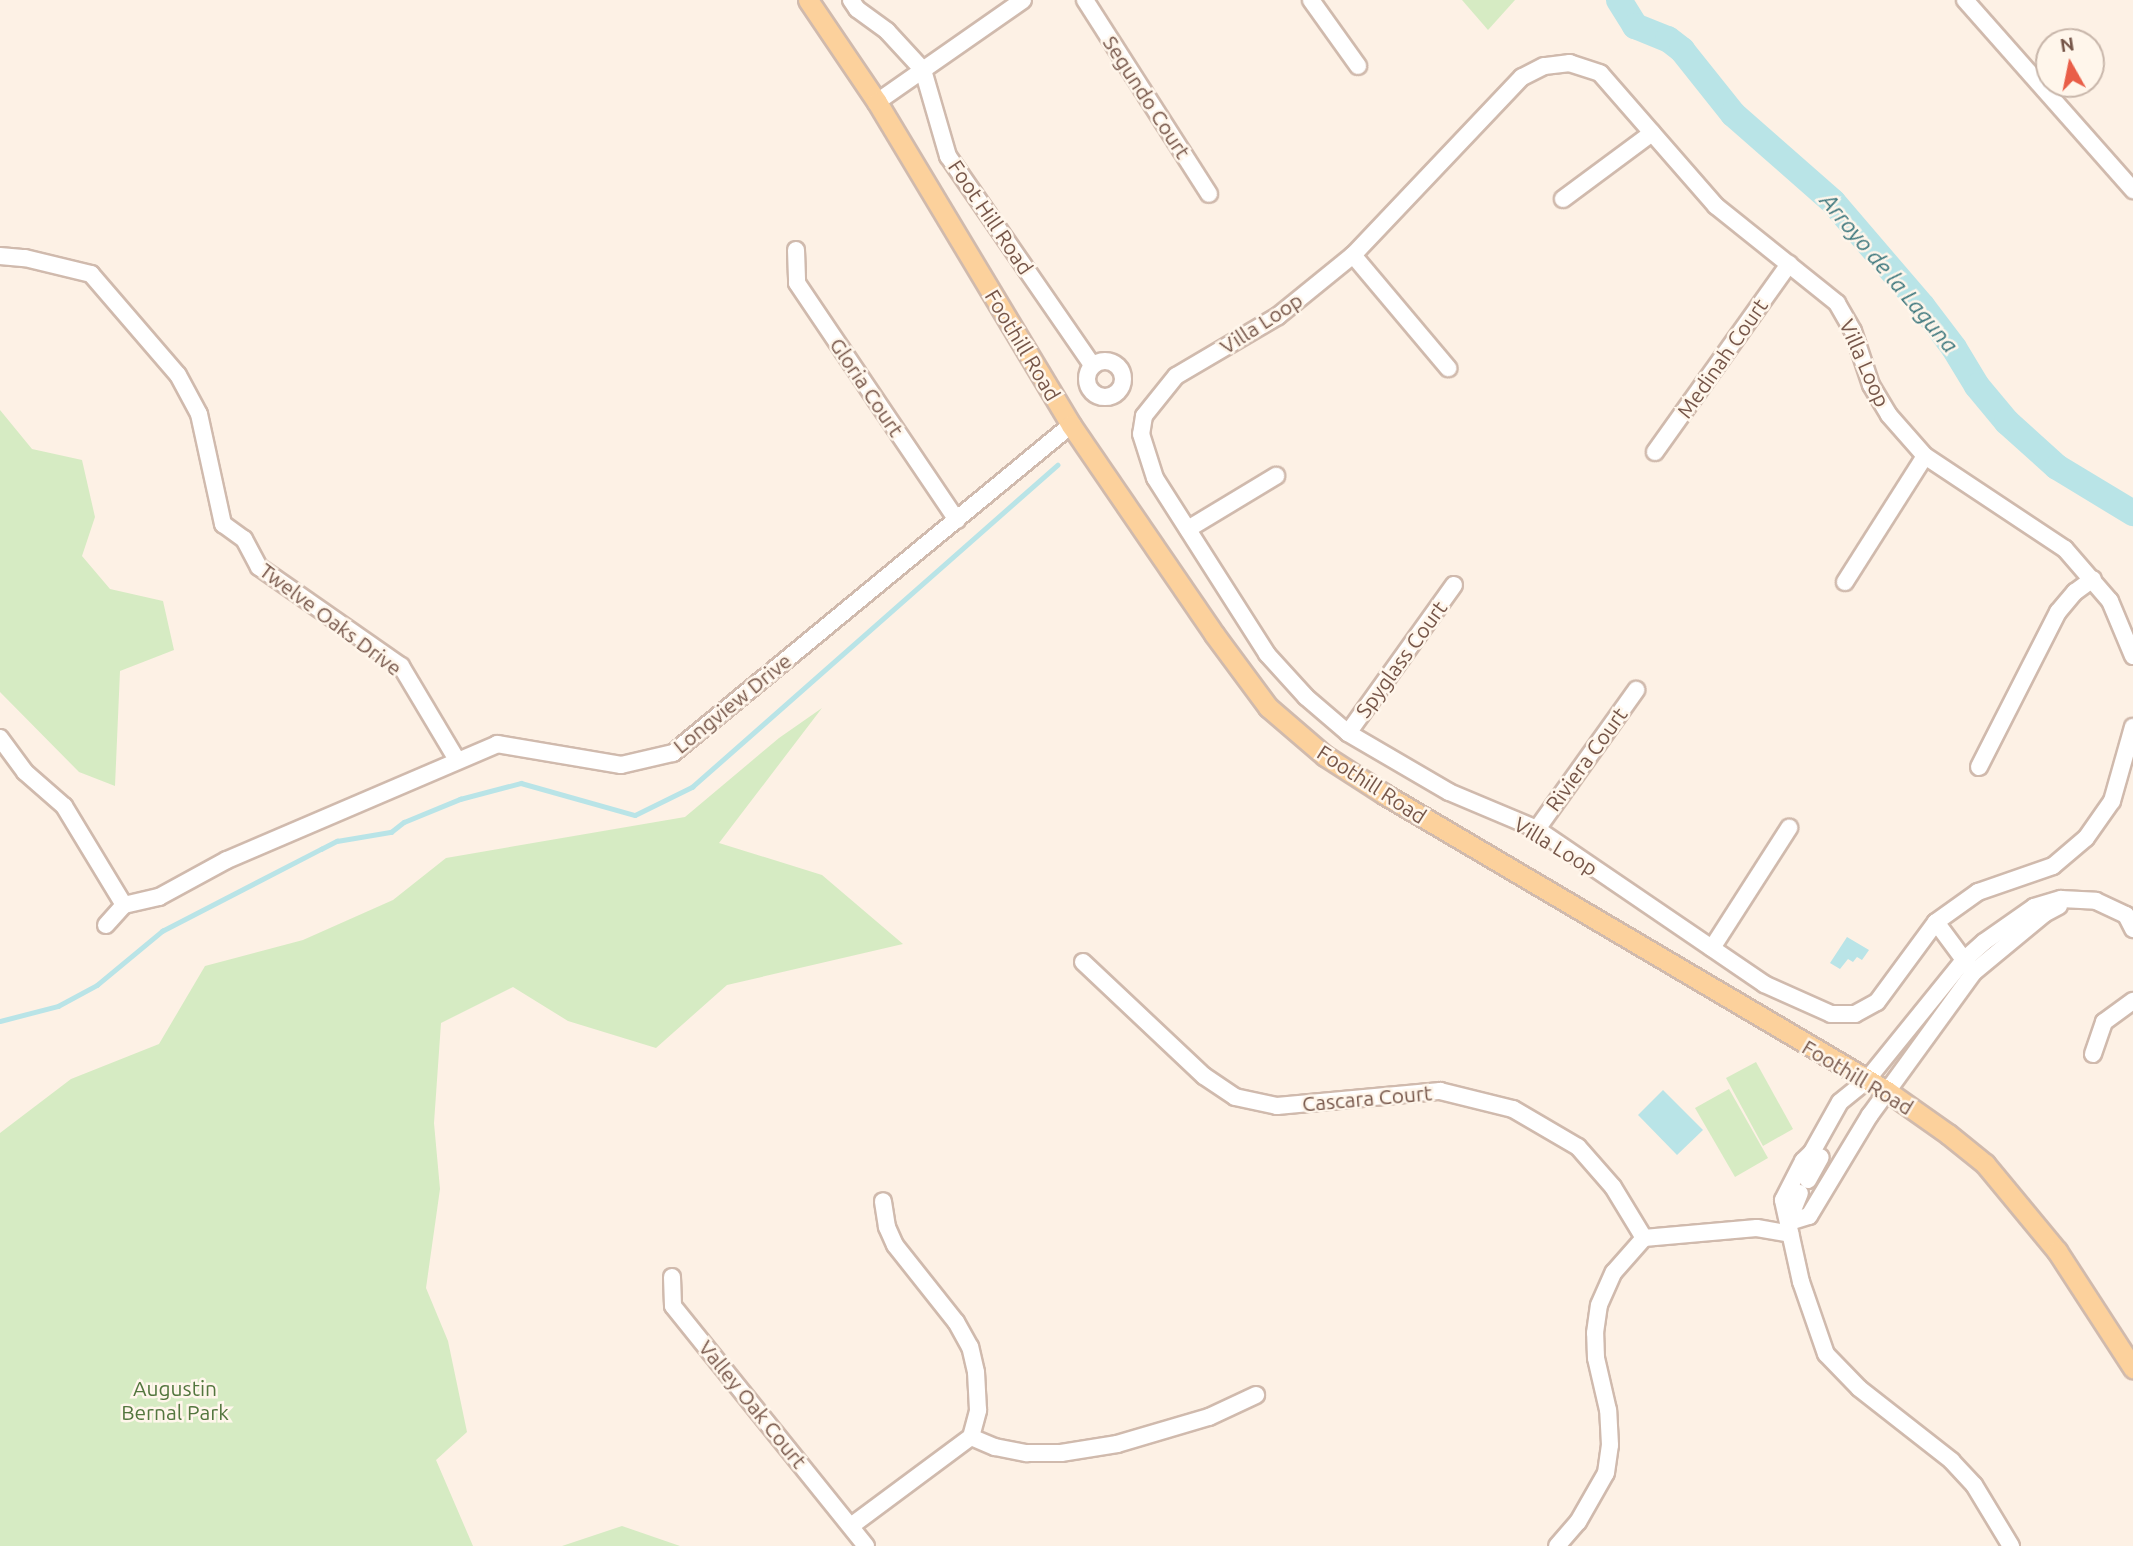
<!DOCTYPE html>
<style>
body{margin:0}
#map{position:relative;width:2133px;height:1546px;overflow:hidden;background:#fdf1e5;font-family:Ubuntu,sans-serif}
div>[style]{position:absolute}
.green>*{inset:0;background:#d6ebc3}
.water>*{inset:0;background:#b9e4e7}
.stream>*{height:4.5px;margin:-2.25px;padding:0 2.25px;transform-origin:2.25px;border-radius:2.25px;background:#b9e4e7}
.river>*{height:26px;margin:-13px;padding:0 13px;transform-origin:13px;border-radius:13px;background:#b9e4e7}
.roads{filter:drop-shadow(2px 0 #d0baad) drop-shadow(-2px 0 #d0baad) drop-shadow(0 2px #d0baad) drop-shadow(0 -2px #d0baad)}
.minor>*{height:16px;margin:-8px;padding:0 8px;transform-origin:8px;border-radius:8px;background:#fff}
.minor>.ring{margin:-8px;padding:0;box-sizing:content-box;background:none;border:16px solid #fff;border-radius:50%}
.major>*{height:19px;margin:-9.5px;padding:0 9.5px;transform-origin:9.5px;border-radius:9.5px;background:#fcd19c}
span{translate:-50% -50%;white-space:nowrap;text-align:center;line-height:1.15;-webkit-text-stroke:5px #fff6eb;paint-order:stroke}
.street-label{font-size:21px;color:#765649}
.park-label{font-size:21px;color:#53763e}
.water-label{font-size:23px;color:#3c767c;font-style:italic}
.north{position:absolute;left:2035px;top:28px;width:70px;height:70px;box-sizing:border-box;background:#fff6eb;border:2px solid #c8b6aa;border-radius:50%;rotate:351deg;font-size:19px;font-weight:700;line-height:28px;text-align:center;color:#765649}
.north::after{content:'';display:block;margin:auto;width:24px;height:32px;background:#e95e48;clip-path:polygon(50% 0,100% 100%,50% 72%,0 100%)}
</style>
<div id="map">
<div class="green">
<i style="clip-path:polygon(1462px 0,1515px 0,1488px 30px)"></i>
<i style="clip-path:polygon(0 410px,32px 449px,82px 460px,95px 517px,82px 556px,110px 589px,163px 601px,174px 650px,120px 671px,115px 786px,79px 772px,0 692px)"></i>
<i style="clip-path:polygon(822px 708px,719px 843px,822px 875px,903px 944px,727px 985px,656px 1048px,568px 1021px,513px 987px,441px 1023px,434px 1123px,440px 1189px,426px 1288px,448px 1341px,467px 1432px,436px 1460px,473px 1546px,0 1546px,0 1133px,71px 1079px,159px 1044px,205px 966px,303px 940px,393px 900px,446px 858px,685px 817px,779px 738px)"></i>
<i style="clip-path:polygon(1756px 1062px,1793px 1129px,1763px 1146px,1726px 1078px)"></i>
<i style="clip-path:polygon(1729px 1089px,1768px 1158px,1735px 1177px,1695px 1108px)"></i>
<i style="clip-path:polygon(622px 1526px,680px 1546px,562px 1546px)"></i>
</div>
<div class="water">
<i style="clip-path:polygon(1847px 937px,1869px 950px,1862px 960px,1857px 957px,1853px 962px,1848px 959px,1840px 969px,1830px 963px)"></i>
<i style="clip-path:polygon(1663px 1090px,1703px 1130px,1677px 1155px,1638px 1115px)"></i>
</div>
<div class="stream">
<i style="left:0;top:1021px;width:60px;rotate:-14.5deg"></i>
<i style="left:58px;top:1006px;width:44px;rotate:-28.3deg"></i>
<i style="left:97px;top:985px;width:85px;rotate:-39.7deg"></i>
<i style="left:162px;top:931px;width:179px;rotate:-27.3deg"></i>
<i style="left:321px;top:849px;width:18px;rotate:-27deg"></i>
<i style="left:337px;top:841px;width:55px;rotate:-9.5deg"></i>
<i style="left:391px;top:832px;width:16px;rotate:-38deg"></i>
<i style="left:404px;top:822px;width:61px;rotate:-22.3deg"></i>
<i style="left:460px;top:799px;width:63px;rotate:-14.7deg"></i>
<i style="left:521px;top:783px;width:118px;rotate:15.7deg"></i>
<i style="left:635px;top:815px;width:64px;rotate:-26.2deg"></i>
<i style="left:692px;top:787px;width:487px;rotate:-41.4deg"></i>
</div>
<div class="river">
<i style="left:1619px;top:0;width:31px;rotate:58deg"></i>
<i style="left:1635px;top:26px;width:35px;rotate:22deg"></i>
<i style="left:1668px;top:39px;width:18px;rotate:38deg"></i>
<i style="left:1682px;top:50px;width:82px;rotate:51.4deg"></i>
<i style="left:1733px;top:114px;width:133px;rotate:41.3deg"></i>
<i style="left:1833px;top:202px;width:138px;rotate:49.4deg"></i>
<i style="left:1923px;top:307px;width:51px;rotate:52.9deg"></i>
<i style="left:1954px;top:348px;width:44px;rotate:58.8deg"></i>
<i style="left:1977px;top:386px;width:47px;rotate:50.2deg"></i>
<i style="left:2007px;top:422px;width:67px;rotate:42deg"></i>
<i style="left:2057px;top:467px;width:89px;rotate:31.2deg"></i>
</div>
<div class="roads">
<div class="minor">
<i style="left:851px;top:0;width:11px;rotate:56deg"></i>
<i style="left:857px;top:9px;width:37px;rotate:36deg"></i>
<i style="left:887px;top:31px;width:53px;rotate:47.3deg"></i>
<i style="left:923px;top:70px;width:90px;rotate:73.8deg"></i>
<i style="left:948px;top:156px;width:255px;rotate:55.4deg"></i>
<i style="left:1085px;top:0;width:230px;rotate:57.4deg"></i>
<i style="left:1311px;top:0;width:81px;rotate:54.5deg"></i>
<i style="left:1965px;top:0;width:254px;rotate:48.5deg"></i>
<i style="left:877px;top:102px;width:178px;rotate:-34.9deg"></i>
<i style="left:1563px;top:199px;width:111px;rotate:-36.6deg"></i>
<i style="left:796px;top:250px;width:33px;rotate:88deg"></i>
<i style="left:797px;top:283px;width:286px;rotate:56deg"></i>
<i style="left:1353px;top:255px;width:148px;rotate:49.9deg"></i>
<i style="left:0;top:256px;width:25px;rotate:5deg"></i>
<i style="left:25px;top:258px;width:68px;rotate:13.6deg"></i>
<i style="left:91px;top:274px;width:133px;rotate:49.3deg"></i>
<i style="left:178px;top:375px;width:44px;rotate:61.7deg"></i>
<i style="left:199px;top:414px;width:113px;rotate:77.7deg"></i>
<i style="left:223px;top:524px;width:26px;rotate:36deg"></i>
<i style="left:244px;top:539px;width:32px;rotate:62deg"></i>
<i style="left:259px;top:567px;width:173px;rotate:34.9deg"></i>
<i style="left:401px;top:666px;width:109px;rotate:59.2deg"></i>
<i class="ring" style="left:1087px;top:361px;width:20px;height:20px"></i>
<i style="left:1655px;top:452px;width:231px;rotate:-54.5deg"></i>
<i style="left:1188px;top:529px;width:103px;rotate:-31.1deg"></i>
<i style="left:1845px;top:582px;width:149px;rotate:-57.6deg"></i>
<i style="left:2133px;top:656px;width:60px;rotate:-112.7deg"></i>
<i style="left:2110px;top:601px;width:69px;rotate:-130.9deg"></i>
<i style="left:2065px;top:549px;width:168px;rotate:-146.4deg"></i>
<i style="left:1925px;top:456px;width:55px;rotate:-131.3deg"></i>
<i style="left:1889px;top:415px;width:35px;rotate:-121deg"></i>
<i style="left:1871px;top:385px;width:57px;rotate:-108.4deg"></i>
<i style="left:1853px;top:331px;width:32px;rotate:-120deg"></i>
<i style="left:1837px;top:303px;width:155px;rotate:-141.3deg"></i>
<i style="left:1716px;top:206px;width:176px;rotate:-131.1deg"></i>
<i style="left:1600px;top:73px;width:32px;rotate:-162deg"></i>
<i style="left:1570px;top:63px;width:26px;rotate:173deg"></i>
<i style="left:1544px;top:66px;width:25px;rotate:153deg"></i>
<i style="left:1522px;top:77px;width:245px;rotate:133.5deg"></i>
<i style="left:1353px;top:255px;width:97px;rotate:140.9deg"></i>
<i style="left:1278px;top:316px;width:118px;rotate:149.5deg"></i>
<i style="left:1176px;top:376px;width:51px;rotate:128.7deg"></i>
<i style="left:1144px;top:416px;width:18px;rotate:99deg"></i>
<i style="left:1141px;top:434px;width:46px;rotate:72.3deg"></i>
<i style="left:1155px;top:478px;width:209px;rotate:57.5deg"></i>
<i style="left:1267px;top:654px;width:58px;rotate:47.8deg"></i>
<i style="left:1306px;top:697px;width:55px;rotate:40.6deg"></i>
<i style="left:1348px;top:733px;width:117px;rotate:30.3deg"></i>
<i style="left:1449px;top:792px;width:95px;rotate:22.8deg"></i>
<i style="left:1537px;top:829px;width:275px;rotate:34.3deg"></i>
<i style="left:1764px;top:984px;width:73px;rotate:24.1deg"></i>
<i style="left:1831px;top:1014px;width:24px"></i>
<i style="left:1855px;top:1014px;width:25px;rotate:-29deg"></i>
<i style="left:1877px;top:1002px;width:99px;rotate:-53.6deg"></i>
<i style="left:1936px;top:922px;width:52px;rotate:-35.5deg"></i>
<i style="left:1978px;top:892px;width:79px;rotate:-19.1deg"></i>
<i style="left:2053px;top:866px;width:43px;rotate:-40.3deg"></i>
<i style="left:2086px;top:838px;width:45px;rotate:-54.9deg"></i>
<i style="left:2112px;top:801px;width:77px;rotate:-74.2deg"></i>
<i style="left:1348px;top:733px;width:182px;rotate:-54.4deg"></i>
<i style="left:0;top:738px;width:42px;rotate:53.7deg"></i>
<i style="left:25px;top:772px;width:52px;rotate:41.1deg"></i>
<i style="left:64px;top:806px;width:116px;rotate:58.8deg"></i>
<i style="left:1979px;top:767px;width:174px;rotate:-63deg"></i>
<i style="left:2058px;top:612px;width:26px;rotate:-50deg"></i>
<i style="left:2075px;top:592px;width:22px;rotate:-36deg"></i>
<i style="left:1537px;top:829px;width:171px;rotate:-54.5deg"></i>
<i style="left:1936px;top:922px;width:57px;rotate:53.5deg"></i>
<i style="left:106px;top:925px;width:27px;rotate:-48deg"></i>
<i style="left:124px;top:905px;width:36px;rotate:-13deg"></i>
<i style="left:159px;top:897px;width:77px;rotate:-28.6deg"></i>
<i style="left:227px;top:860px;width:294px;rotate:-23.2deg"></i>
<i style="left:497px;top:744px;width:126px;rotate:9.6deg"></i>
<i style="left:621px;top:765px;width:53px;rotate:-13deg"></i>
<i style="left:673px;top:753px;width:516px;rotate:-39.49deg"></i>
<i style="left:1712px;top:948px;width:143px;rotate:-57.3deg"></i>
<i style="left:1083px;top:962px;width:166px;rotate:43.3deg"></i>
<i style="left:1204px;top:1076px;width:37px;rotate:34deg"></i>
<i style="left:1235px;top:1097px;width:43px;rotate:12.1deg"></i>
<i style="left:1277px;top:1106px;width:164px;rotate:-5.3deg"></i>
<i style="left:1440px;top:1091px;width:75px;rotate:13.9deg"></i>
<i style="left:1513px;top:1109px;width:75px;rotate:30.3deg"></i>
<i style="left:1578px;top:1147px;width:53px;rotate:48.8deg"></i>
<i style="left:1613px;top:1187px;width:60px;rotate:58.7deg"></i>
<i style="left:2093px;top:1054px;width:34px;rotate:-71deg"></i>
<i style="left:2104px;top:1022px;width:36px;rotate:-36deg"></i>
<i style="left:1808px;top:1180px;width:26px;rotate:-61deg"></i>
<i style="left:1789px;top:1220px;width:29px;rotate:-68deg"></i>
<i style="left:1789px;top:1222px;width:21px;rotate:-17deg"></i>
<i style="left:1809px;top:1216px;width:118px;rotate:-58.9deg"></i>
<i style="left:1870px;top:1115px;width:177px;rotate:-54deg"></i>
<i style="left:1974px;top:972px;width:91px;rotate:-39.6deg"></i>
<i style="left:2044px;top:914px;width:17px;rotate:-28deg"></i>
<i style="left:672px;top:1277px;width:29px;rotate:88deg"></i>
<i style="left:673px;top:1306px;width:308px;rotate:51.2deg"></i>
<i style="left:971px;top:1437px;width:26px;rotate:23deg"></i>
<i style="left:995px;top:1447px;width:33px;rotate:11deg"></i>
<i style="left:1027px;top:1453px;width:34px"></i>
<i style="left:1061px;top:1453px;width:57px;rotate:-9.1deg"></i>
<i style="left:1117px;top:1444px;width:96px;rotate:-16.4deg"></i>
<i style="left:1209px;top:1417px;width:52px;rotate:-25.1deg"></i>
<i style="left:851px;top:1526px;width:149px;rotate:-36.6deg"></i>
<i style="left:971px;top:1437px;width:28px;rotate:-75deg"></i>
<i style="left:978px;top:1410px;width:38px;rotate:-93deg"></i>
<i style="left:976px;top:1372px;width:26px;rotate:-103deg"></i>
<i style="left:970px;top:1347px;width:29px;rotate:-119deg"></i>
<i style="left:956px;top:1322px;width:98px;rotate:-128.4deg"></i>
<i style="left:895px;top:1245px;width:20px;rotate:-114deg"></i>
<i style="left:887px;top:1227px;width:26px;rotate:-99deg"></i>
<i style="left:1557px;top:1546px;width:32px;rotate:-49deg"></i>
<i style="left:1578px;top:1522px;width:56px;rotate:-60.3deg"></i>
<i style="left:1606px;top:1473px;width:28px;rotate:-82deg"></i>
<i style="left:1610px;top:1445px;width:35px;rotate:-93deg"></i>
<i style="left:1608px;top:1410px;width:53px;rotate:-103deg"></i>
<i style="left:1596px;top:1358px;width:25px;rotate:-92deg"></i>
<i style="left:1595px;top:1333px;width:28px;rotate:-82deg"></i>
<i style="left:1599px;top:1305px;width:36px;rotate:-66deg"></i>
<i style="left:1614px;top:1272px;width:45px;rotate:-48.6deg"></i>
<i style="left:1644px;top:1238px;width:113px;rotate:-5.1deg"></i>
<i style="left:1757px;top:1228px;width:34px;rotate:10deg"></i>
<i style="left:2011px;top:1546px;width:71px;rotate:-121.2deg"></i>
<i style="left:1974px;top:1485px;width:33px;rotate:-133deg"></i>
<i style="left:1952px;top:1461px;width:118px;rotate:-141.9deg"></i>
<i style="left:1859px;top:1388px;width:47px;rotate:-134.1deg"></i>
<i style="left:1826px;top:1354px;width:76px;rotate:-109.1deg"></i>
<i style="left:1801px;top:1282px;width:84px;rotate:-102.4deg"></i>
<i style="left:1783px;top:1200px;width:44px;rotate:-62.9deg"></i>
<i style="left:1803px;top:1161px;width:13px;rotate:-45deg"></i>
<i style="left:1812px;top:1152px;width:57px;rotate:-60.8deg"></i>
<i style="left:1840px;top:1102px;width:33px;rotate:-39deg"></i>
<i style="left:1866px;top:1081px;width:156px;rotate:-51deg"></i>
<i style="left:1964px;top:960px;width:27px;rotate:-42deg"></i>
<i style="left:1984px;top:942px;width:61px;rotate:-35deg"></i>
<i style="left:2034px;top:907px;width:28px;rotate:-17deg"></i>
<i style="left:2061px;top:899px;width:35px;rotate:3deg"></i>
<i style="left:2096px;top:901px;width:33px;rotate:25deg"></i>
<i style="left:2126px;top:915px;width:16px;rotate:63deg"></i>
</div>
<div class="major">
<i style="left:808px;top:0;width:123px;rotate:55.9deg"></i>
<i style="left:877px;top:102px;width:377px;rotate:59deg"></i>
<i style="left:1071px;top:425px;width:253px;rotate:55.6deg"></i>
<i style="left:1214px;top:634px;width:91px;rotate:53.5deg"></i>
<i style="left:1268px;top:707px;width:75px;rotate:40.7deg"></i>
<i style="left:1325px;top:756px;width:70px;rotate:32.8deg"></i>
<i style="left:1384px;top:794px;width:584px;rotate:30.56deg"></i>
<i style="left:1887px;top:1091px;width:75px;rotate:35.2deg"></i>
<i style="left:1948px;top:1134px;width:48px;rotate:39deg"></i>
<i style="left:1985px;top:1164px;width:113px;rotate:50.4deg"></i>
<i style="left:2057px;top:1251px;width:140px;rotate:57deg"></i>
</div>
</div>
<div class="street-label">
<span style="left:1147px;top:97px;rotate:57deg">Segundo Court</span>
<span style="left:991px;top:217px;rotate:56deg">Foot Hill Road</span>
<span style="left:1261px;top:323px;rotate:-33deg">Villa Loop</span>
<span style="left:1023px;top:345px;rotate:59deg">Foothill Road</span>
<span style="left:1722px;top:358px;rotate:-55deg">Medinah Court</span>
<span style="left:1865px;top:363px;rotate:66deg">Villa Loop</span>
<span style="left:867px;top:387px;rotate:56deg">Gloria Court</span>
<span style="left:331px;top:619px;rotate:37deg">Twelve Oaks Drive</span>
<span style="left:1401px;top:659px;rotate:-54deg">Spyglass Court</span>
<span style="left:732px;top:703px;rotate:-39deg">Longview Drive</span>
<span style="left:1586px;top:759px;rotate:-54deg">Riviera Court</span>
<span style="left:1372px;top:784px;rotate:33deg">Foothill Road</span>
<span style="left:1556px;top:846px;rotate:31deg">Villa Loop</span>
<span style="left:1858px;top:1077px;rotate:31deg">Foothill Road</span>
<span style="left:1367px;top:1098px;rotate:-5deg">Cascara Court</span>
<span style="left:753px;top:1404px;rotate:51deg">Valley Oak Court</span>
</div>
<div class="park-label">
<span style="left:175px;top:1400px">Augustin<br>Bernal Park</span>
</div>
<div class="water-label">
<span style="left:1889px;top:273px;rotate:50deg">Arroyo de la Laguna</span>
</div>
<div class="north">N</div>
</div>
